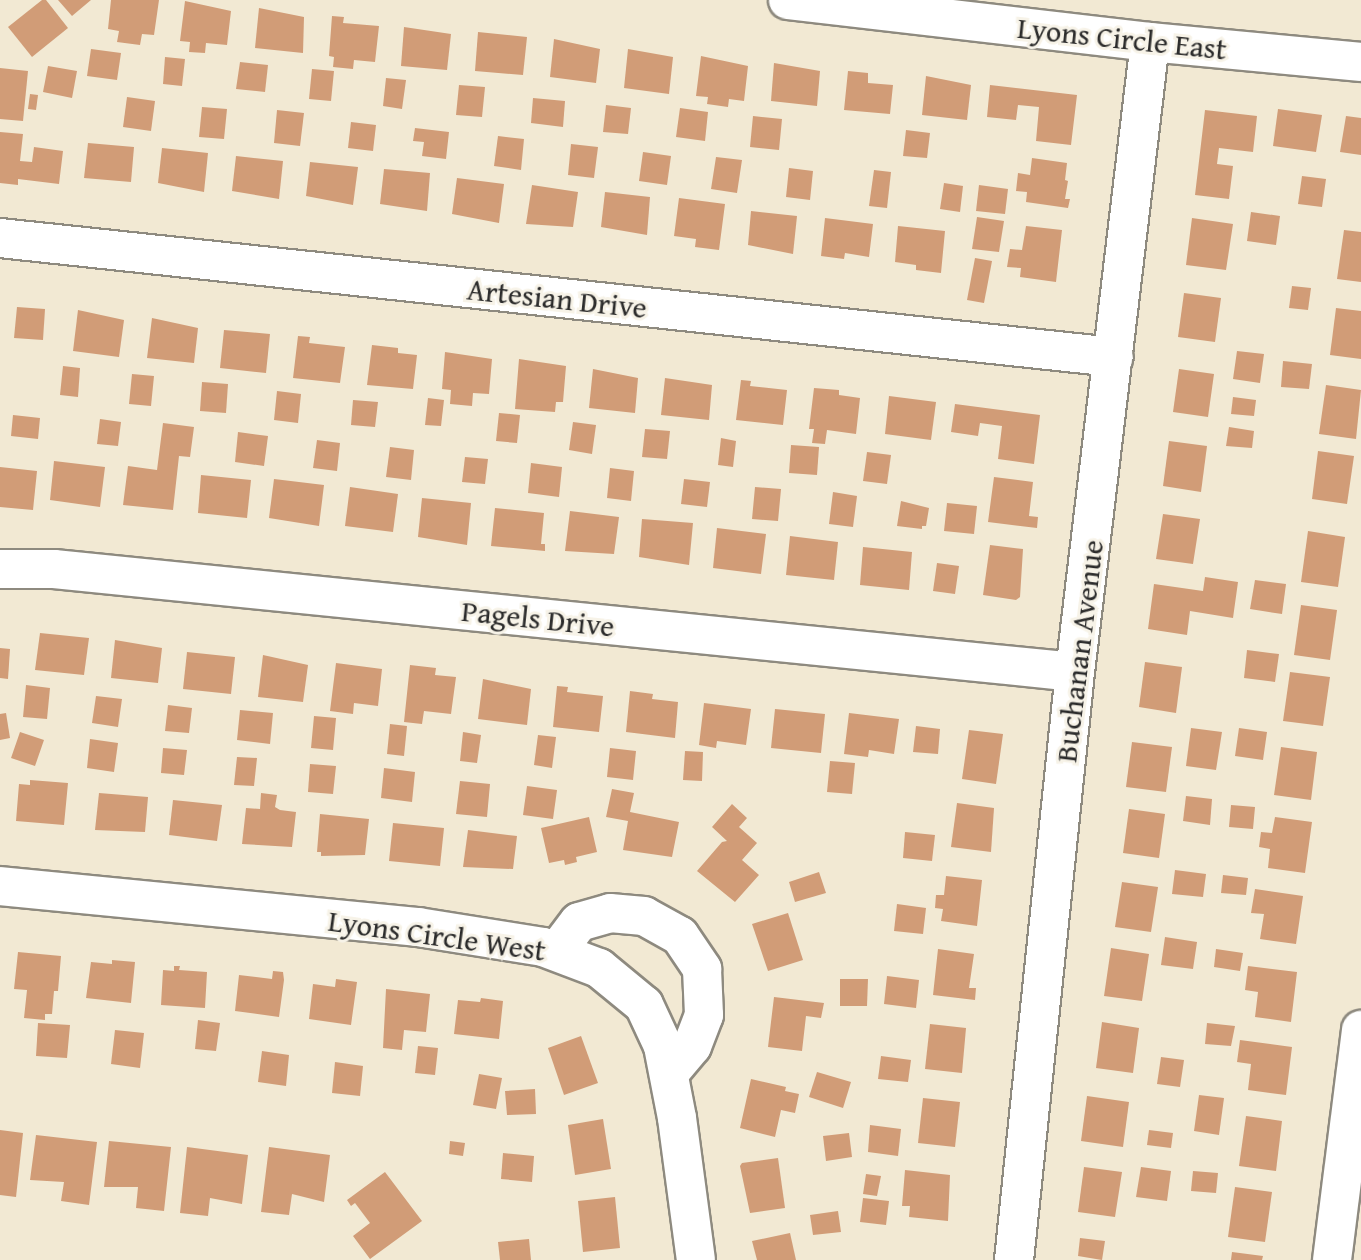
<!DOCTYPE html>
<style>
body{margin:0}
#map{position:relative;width:1361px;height:1260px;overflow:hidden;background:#f2e9d3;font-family:"Gentium Book Plus",serif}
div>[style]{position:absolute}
.building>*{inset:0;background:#d19c77}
.roads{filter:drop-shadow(2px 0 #8e8a7f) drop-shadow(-2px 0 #8e8a7f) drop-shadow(0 2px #8e8a7f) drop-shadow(0 -2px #8e8a7f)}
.minor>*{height:38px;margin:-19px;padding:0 19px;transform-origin:19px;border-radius:19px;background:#fff}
span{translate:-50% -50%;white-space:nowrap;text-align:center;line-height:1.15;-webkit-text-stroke:6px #f7f3e8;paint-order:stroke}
.street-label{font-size:30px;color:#2b2b2b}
</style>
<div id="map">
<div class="building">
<i style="clip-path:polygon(42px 0,46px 0,68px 28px,32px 57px,8px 27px)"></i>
<i style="clip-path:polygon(58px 0,91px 0,72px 16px)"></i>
<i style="clip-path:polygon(111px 0,159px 0,154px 35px,142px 34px,140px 45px,117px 42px,119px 31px,108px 29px)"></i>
<i style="clip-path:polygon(185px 1px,231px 11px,227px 45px,206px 43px,205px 53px,189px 52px,190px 42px,180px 41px)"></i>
<i style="clip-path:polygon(259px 8px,304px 17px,303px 53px,255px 48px)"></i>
<i style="clip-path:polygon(332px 16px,344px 17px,343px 23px,379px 26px,375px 62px,354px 60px,353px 69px,333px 67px,334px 57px,329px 56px)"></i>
<i style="clip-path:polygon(404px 27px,451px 34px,447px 70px,401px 66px)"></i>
<i style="clip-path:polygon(478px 32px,527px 37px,523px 75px,475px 71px)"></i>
<i style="clip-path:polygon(554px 39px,600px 49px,596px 83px,550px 77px)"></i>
<i style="clip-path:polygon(91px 49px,121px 53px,117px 80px,87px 76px)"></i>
<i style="clip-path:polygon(628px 49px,673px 57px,669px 94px,624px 88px)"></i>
<i style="clip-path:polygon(701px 56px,748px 66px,744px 101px,729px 99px,728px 107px,707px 104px,708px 97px,696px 96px)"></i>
<i style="clip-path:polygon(165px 57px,185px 59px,182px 86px,163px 84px)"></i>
<i style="clip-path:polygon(240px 62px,268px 65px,265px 92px,236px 89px)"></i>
<i style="clip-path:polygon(774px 63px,820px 71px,817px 106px,771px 101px)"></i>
<i style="clip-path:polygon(48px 66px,77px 71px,72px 98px,43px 92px)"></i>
<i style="clip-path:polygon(0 68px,28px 71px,23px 121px,0 119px)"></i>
<i style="clip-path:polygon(312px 69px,334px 71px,331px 101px,309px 99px)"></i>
<i style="clip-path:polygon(848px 71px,868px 73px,868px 83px,893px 85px,890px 114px,844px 110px)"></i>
<i style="clip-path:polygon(926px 76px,971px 85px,967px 120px,922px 115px)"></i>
<i style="clip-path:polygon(386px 78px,406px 80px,402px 109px,383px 106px)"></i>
<i style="clip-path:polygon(459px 85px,485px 87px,482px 117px,456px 115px)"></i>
<i style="clip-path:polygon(990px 85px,1077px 95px,1071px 145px,1036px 141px,1039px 107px,1018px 105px,1016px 120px,987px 117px)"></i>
<i style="clip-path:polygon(30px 94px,38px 95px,36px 110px,28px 109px)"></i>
<i style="clip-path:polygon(127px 97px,155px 101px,151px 131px,123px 127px)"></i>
<i style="clip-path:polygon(533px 98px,565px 101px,563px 127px,531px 123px)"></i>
<i style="clip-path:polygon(606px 105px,631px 108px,628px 134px,603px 132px)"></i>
<i style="clip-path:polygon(202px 107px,227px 109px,224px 139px,199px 137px)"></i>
<i style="clip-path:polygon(680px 108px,708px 112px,705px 141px,676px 137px)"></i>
<i style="clip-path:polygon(1278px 109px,1322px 115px,1316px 152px,1273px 146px)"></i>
<i style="clip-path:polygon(277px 110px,304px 113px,300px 146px,274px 143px)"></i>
<i style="clip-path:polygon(1205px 110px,1257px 116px,1253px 152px,1219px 148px,1217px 164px,1233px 166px,1229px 199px,1195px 195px)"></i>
<i style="clip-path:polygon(753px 116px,782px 119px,779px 150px,750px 147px)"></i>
<i style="clip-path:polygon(1346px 116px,1361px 118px,1361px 155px,1340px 152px)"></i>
<i style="clip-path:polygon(351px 122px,376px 125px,373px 151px,348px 148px)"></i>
<i style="clip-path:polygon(415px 128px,449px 132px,446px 159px,422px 156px,424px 142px,413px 141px)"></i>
<i style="clip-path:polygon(906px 130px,930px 133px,927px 158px,903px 156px)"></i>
<i style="clip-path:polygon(0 132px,23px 134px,20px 161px,32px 162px,34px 147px,63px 151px,59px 184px,18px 179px,18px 185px,0 183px)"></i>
<i style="clip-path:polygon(498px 136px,524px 139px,521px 170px,494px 166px)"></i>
<i style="clip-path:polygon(88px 143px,134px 147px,131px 182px,84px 178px)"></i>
<i style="clip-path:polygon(571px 144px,598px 147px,594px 178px,568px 175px)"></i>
<i style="clip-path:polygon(162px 148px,208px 153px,204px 192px,158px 183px)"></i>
<i style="clip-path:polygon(643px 152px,671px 156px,667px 185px,639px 181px)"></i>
<i style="clip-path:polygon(236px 156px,283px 161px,279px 199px,232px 191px)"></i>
<i style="clip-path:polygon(716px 157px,742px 160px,737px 193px,711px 189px)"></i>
<i style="clip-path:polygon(1032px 158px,1067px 163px,1065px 180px,1068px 181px,1065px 199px,1070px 199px,1068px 208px,1026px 202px,1027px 192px,1016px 191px,1018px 173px,1030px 175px)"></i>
<i style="clip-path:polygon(310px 162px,358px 167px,353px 205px,306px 196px)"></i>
<i style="clip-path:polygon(789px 168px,813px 171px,810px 200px,786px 197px)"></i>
<i style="clip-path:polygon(384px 169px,430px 173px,427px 211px,380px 204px)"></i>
<i style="clip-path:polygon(874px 170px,891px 172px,887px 208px,869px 206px)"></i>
<i style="clip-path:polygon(1302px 176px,1326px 179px,1322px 207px,1298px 204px)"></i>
<i style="clip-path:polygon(457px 178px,504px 184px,499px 223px,452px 214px)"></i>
<i style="clip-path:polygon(944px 183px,963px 186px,960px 212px,940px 209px)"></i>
<i style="clip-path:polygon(532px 185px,578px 192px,573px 227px,526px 224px)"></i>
<i style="clip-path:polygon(979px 185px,1008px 189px,1005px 214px,976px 211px)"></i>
<i style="clip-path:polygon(605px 192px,650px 197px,647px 235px,601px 227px)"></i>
<i style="clip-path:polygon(679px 198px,725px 204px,719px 250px,695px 247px,696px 239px,674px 236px)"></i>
<i style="clip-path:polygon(751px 211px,797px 216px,793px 254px,748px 245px)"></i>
<i style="clip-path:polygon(1251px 212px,1280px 216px,1276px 245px,1247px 241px)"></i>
<i style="clip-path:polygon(977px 217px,1004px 221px,999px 252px,972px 249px)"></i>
<i style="clip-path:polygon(825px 218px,873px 224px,869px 257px,845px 253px,844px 259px,821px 256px)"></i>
<i style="clip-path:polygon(1192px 218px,1233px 224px,1226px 270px,1186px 265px)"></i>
<i style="clip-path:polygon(898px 226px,945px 231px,941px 273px,916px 270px,916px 265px,895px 262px)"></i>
<i style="clip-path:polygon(1026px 226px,1062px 230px,1056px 282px,1020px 277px,1021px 268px,1007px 267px,1010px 249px,1022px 250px)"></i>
<i style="clip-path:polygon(1344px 230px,1361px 232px,1361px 282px,1337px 279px)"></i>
<i style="clip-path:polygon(975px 258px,992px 261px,984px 303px,967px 300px)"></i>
<i style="clip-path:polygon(1292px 286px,1311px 288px,1308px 310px,1289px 308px)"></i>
<i style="clip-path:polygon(1184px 293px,1221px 298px,1215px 342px,1178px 337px)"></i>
<i style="clip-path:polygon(17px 307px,45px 309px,43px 340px,14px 338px)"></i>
<i style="clip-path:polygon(1336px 308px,1361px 311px,1361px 359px,1330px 355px)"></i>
<i style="clip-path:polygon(78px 310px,124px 320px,119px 357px,73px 351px)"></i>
<i style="clip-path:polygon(152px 318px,198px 328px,194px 363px,147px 358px)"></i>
<i style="clip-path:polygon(224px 330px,270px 334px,266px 373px,220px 368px)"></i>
<i style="clip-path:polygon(298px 336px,310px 337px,309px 343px,345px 347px,340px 383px,293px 378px)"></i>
<i style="clip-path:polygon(372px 345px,398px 348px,398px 353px,417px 355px,413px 389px,367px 385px)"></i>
<i style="clip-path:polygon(1237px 351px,1264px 354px,1260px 383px,1233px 379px)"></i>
<i style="clip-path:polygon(445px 352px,492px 359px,489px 394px,473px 393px,472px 406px,450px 404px,451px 390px,442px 389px)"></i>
<i style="clip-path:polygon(519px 359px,566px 366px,563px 402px,556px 402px,555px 412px,515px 409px)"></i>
<i style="clip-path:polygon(1283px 361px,1312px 364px,1309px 389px,1281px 387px)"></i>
<i style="clip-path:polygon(63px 366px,80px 368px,78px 397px,60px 395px)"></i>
<i style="clip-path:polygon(593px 369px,638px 378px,635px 413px,589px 408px)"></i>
<i style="clip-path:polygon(1179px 369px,1214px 374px,1208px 417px,1173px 412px)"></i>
<i style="clip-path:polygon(132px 374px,154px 376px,151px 406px,129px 404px)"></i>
<i style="clip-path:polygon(665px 378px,712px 385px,709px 420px,661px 415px)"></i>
<i style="clip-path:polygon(741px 380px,751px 381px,750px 386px,787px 390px,783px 425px,736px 420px)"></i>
<i style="clip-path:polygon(202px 382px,228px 384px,226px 413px,200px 411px)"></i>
<i style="clip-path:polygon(1326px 385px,1361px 390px,1356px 439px,1319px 434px)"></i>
<i style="clip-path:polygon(814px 388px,839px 390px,839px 395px,860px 398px,856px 434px,827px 430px,825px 444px,812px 443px,814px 429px,809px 429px)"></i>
<i style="clip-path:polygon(277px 391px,301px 394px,298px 423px,274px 420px)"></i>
<i style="clip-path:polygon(889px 396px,936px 402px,931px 440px,885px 434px)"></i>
<i style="clip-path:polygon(1233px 397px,1256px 400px,1254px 416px,1231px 414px)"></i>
<i style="clip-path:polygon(428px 398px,444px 400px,441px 426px,425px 425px)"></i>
<i style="clip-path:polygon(353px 400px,378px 402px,375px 427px,351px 425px)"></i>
<i style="clip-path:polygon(955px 404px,1040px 415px,1034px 464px,998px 459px,1002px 426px,980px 423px,978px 436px,951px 432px)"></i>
<i style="clip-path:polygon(499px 413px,520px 415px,517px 443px,496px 441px)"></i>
<i style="clip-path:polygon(13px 415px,40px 418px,38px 439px,11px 436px)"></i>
<i style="clip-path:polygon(100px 419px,121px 422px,118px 446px,97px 444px)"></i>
<i style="clip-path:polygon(573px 422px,596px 425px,592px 454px,569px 450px)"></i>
<i style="clip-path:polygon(163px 423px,194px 427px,190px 457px,179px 456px,173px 510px,123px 505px,128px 466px,157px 470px)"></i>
<i style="clip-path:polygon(1229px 427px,1254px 431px,1252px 448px,1226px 446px)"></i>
<i style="clip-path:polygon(645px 429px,670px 431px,667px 459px,642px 457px)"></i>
<i style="clip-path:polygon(238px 432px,268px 436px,264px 466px,235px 462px)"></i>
<i style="clip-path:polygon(721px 438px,736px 441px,733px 467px,718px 465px)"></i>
<i style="clip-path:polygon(317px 440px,340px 443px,337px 471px,313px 468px)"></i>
<i style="clip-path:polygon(1169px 441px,1207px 446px,1201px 492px,1163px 486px)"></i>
<i style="clip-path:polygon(791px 445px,819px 447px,817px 475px,789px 473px)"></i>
<i style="clip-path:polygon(390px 447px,414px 450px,411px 480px,386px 477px)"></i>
<i style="clip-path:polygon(1318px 451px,1354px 456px,1347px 504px,1312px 499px)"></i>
<i style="clip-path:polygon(867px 452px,891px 455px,887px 484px,863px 481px)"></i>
<i style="clip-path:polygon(465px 457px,488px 459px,485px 484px,462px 482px)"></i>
<i style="clip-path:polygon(54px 461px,105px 467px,100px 507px,50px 500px)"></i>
<i style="clip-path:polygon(531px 463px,562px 467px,559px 497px,528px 493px)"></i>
<i style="clip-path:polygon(0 467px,37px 471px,33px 510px,0 507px)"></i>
<i style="clip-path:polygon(610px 468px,634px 471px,631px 501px,607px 498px)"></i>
<i style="clip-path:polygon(201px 475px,251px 480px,247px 518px,198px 513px)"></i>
<i style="clip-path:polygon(994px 477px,1033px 482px,1029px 516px,1038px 517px,1037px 528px,988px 522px)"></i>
<i style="clip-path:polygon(274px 479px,324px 485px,319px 526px,269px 518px)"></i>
<i style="clip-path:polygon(684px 479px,710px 482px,707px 507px,681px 504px)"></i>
<i style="clip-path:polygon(350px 487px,398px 494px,393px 532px,345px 526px)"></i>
<i style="clip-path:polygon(755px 487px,781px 489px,778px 521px,752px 519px)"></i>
<i style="clip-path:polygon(833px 492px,857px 496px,853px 527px,829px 524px)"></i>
<i style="clip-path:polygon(422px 498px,471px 503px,467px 545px,418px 537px)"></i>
<i style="clip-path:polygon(901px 501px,929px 508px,926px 526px,922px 526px,922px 529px,897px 526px)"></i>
<i style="clip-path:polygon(947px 503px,977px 506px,974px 534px,944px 531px)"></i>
<i style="clip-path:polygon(495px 508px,544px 513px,541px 544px,545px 544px,545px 551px,491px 546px)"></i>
<i style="clip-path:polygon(570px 511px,619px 517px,614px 554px,565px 551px)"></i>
<i style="clip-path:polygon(1163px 514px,1200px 519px,1193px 564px,1156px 559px)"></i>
<i style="clip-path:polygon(642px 519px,693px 523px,689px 565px,639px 557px)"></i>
<i style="clip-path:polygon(717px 528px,766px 534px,761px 574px,713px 568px)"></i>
<i style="clip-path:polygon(1308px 531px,1345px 537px,1338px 587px,1301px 582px)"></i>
<i style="clip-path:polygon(790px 536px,838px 542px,834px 580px,786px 575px)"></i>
<i style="clip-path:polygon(990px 545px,1023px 549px,1020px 597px,1016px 600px,983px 595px)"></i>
<i style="clip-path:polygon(863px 547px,912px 552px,909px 590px,860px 585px)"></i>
<i style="clip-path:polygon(937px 563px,959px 566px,955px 594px,933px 591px)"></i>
<i style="clip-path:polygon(1205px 577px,1238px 582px,1233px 618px,1190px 611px,1187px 635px,1148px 629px,1154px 584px,1203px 591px)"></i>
<i style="clip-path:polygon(1255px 580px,1286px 584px,1282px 614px,1250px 609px)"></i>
<i style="clip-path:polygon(1301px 605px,1337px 610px,1330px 660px,1294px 655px)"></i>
<i style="clip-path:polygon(40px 633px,89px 638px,84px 675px,35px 670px)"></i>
<i style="clip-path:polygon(115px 640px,162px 648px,158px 683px,111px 678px)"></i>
<i style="clip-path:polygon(0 648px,10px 649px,8px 679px,0 678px)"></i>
<i style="clip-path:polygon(1247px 650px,1279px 654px,1275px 682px,1244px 678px)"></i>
<i style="clip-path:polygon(187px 652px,235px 657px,231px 694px,183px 689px)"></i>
<i style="clip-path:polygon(263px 655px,308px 665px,303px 702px,258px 697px)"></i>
<i style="clip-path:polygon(1145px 662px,1182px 667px,1176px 713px,1139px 707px)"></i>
<i style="clip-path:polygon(336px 663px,382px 669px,378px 706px,354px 703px,353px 714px,330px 711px)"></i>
<i style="clip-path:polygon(410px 665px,436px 668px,435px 675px,456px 677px,451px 714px,424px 711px,422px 724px,404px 722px)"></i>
<i style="clip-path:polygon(1290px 672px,1330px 677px,1323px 726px,1283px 721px)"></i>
<i style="clip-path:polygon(483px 679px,531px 689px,527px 725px,478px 719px)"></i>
<i style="clip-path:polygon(26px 685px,50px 688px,47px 719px,23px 717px)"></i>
<i style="clip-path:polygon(557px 686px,568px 687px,567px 692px,603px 696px,599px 732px,553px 727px)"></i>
<i style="clip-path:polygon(630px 691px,653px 694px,652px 699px,678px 702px,675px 738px,626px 732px)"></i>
<i style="clip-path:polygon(96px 696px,122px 699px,118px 727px,92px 723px)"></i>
<i style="clip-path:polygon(704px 703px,751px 709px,746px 745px,717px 741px,716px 748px,699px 745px)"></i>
<i style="clip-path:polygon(168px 705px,192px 708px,189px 733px,165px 731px)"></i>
<i style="clip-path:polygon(775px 709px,825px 714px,821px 753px,771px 748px)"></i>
<i style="clip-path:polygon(240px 710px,273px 713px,270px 744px,237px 740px)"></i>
<i style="clip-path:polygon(6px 713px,10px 738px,0 740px,0 714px)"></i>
<i style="clip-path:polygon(849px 713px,899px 719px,894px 754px,869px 750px,868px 757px,844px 754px)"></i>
<i style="clip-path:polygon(314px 716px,336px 718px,333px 750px,311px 748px)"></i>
<i style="clip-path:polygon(390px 724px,407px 726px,404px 756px,387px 754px)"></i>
<i style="clip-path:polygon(916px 726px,940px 729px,938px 754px,913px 752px)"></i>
<i style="clip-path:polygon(1191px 728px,1222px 732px,1216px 770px,1186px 766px)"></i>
<i style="clip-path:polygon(1239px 728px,1267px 732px,1263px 760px,1235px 756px)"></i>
<i style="clip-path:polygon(969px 730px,1003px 734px,996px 784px,962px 779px)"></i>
<i style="clip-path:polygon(20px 732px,44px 740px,35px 766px,11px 758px)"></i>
<i style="clip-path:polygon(463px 732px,481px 735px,477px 763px,460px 761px)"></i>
<i style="clip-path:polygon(538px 735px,556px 737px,552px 768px,534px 765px)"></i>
<i style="clip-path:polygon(90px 739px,118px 743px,114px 772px,87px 768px)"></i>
<i style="clip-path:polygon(1132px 742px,1172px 747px,1166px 792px,1126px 787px)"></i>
<i style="clip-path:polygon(1281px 747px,1317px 752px,1311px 800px,1274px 795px)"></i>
<i style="clip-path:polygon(163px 748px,187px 750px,184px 775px,161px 773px)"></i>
<i style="clip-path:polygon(610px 748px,636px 751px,633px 780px,607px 777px)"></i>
<i style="clip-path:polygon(685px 751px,703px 752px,702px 781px,683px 780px)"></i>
<i style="clip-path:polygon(237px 757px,257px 758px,254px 786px,234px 785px)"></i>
<i style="clip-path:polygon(830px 761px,855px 763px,852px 794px,827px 792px)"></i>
<i style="clip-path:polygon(310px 764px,336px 766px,333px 794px,308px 792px)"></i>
<i style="clip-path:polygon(384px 768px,415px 772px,412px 802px,381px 798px)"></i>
<i style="clip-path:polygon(30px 780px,68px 783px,64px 825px,16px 821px,19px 784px,30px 785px)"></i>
<i style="clip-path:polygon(460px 781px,490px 784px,487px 817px,456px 814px)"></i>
<i style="clip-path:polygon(527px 786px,557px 790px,553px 819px,523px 815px)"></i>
<i style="clip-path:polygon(612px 789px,634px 793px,630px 812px,679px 822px,672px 857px,623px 850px,628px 821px,606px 817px)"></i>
<i style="clip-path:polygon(99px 793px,148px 797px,145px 832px,95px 830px)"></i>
<i style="clip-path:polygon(261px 793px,277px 795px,275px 807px,280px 810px,296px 812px,292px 847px,242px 844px,246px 808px,260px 809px)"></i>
<i style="clip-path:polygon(1186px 796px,1212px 799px,1210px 825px,1183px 821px)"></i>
<i style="clip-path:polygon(173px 800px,222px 805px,217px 841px,169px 835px)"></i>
<i style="clip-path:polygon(957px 803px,994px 808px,991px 852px,951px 847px)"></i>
<i style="clip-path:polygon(732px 804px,747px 818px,739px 827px,757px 843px,742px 860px,759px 875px,735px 902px,697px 871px,722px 842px,727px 841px,712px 827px)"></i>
<i style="clip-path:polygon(1231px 805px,1255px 807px,1253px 829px,1229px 827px)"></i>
<i style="clip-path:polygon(1129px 809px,1165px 814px,1159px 858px,1123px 853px)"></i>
<i style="clip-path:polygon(320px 814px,369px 819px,365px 855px,321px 856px,321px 852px,317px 852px)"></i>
<i style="clip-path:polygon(589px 817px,597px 852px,576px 857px,577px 862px,565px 865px,564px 860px,549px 863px,541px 828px)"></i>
<i style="clip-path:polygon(1275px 817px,1312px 822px,1305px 873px,1268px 868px,1270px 849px,1259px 847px,1261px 832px,1272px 833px)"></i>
<i style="clip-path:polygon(393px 823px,444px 828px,440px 866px,389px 861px)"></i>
<i style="clip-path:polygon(468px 830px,517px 836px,513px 869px,463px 867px)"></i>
<i style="clip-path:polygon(905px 832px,935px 835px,932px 861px,903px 858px)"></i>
<i style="clip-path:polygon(1175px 870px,1206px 874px,1203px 897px,1172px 894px)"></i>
<i style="clip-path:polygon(819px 872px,826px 893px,795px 902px,789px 882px)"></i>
<i style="clip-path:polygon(1223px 875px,1248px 878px,1246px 895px,1221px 893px)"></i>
<i style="clip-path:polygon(946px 876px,982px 880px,977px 926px,941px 921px,943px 909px,935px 908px,936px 895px,944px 895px)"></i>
<i style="clip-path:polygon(1122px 882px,1158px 887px,1151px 932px,1115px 927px)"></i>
<i style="clip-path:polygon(1255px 889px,1303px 896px,1296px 944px,1260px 939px,1264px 914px,1251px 913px)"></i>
<i style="clip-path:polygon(897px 904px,926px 908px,923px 934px,894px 931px)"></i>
<i style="clip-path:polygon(788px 913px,803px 960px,768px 971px,752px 924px)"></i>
<i style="clip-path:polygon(1165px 937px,1197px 942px,1193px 969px,1161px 965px)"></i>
<i style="clip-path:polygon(1111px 948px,1149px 954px,1142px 1001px,1104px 996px)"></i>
<i style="clip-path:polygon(938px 949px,974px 954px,969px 988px,976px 988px,975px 1000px,933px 995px)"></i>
<i style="clip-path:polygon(1216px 949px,1243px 953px,1240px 971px,1214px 967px)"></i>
<i style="clip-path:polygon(18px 952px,61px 956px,58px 991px,54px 991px,52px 1014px,45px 1014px,45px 1020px,24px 1018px,27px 990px,14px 989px)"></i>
<i style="clip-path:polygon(112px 960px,135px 962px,131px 1003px,86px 998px,91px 962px,112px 964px)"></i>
<i style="clip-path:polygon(174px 966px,180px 966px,179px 970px,207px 972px,205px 1008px,161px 1005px,163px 970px,174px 971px)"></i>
<i style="clip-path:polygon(1248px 966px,1297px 972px,1291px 1022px,1255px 1017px,1258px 992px,1245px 990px)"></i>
<i style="clip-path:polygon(273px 971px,283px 972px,284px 980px,279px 1017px,235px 1011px,239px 975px,272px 979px)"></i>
<i style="clip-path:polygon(887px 976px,919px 980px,916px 1008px,884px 1004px)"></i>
<i style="clip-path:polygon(336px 979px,357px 982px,351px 1025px,309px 1019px,313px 984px,335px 987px)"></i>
<i style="clip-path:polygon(840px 979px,868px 979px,867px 1006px,840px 1006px)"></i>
<i style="clip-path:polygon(386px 989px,430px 994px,426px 1032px,404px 1030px,402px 1050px,383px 1048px)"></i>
<i style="clip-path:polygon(774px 997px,824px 1003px,821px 1018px,806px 1016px,802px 1051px,768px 1047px)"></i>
<i style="clip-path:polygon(481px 998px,503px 1001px,499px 1039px,454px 1034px,458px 1000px,480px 1002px)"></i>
<i style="clip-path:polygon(198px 1020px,220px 1023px,216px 1051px,195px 1049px)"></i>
<i style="clip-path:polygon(1102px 1022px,1139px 1028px,1133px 1073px,1096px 1068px)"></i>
<i style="clip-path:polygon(38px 1023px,70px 1025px,67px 1058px,36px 1056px)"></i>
<i style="clip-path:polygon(1207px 1023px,1235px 1026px,1231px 1046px,1205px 1044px)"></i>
<i style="clip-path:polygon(930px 1024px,966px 1028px,962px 1073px,925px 1069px)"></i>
<i style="clip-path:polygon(115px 1030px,144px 1033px,140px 1068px,111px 1064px)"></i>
<i style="clip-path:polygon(581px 1036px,598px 1083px,564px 1095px,548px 1048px)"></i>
<i style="clip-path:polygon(1240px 1040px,1292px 1047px,1286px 1095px,1248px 1090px,1251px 1064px,1237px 1062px)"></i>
<i style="clip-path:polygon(418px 1046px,438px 1048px,435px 1075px,415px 1073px)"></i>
<i style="clip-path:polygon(262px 1051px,289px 1055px,286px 1086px,258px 1082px)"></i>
<i style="clip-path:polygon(881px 1056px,911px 1060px,908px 1082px,878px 1079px)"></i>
<i style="clip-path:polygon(1161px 1057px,1184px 1060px,1180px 1087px,1157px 1084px)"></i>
<i style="clip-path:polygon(335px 1062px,363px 1066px,360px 1096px,332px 1093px)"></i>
<i style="clip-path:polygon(817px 1072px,851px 1082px,843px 1108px,809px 1097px)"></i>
<i style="clip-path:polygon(479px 1074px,502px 1078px,496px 1109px,473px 1105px)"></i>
<i style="clip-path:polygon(751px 1079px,786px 1087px,785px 1091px,799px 1094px,795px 1113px,781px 1110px,775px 1137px,740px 1128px)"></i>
<i style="clip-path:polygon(535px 1089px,536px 1114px,507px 1115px,505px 1091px)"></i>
<i style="clip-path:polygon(1199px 1095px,1224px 1098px,1219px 1135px,1194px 1131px)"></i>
<i style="clip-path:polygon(1087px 1096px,1129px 1102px,1123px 1147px,1081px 1141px)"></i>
<i style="clip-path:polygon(923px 1098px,960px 1102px,955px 1147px,918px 1143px)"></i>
<i style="clip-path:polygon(1246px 1116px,1282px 1121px,1276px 1171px,1239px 1166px)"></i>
<i style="clip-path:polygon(603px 1119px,611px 1169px,575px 1175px,568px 1125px)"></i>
<i style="clip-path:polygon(870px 1125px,901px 1129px,898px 1156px,868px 1152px)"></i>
<i style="clip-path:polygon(0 1130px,23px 1133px,16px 1197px,0 1195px)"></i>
<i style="clip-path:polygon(1149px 1130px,1173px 1133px,1171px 1148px,1147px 1145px)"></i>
<i style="clip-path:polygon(849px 1133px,852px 1157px,826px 1161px,823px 1136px)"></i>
<i style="clip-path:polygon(36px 1135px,97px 1142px,89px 1205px,61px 1201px,64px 1182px,30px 1180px)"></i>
<i style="clip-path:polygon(109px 1141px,171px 1147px,164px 1211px,136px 1208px,138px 1187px,104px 1187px)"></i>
<i style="clip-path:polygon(450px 1141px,465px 1143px,463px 1156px,449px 1154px)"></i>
<i style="clip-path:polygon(187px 1147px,248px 1155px,242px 1204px,210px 1198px,208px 1216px,180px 1213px)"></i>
<i style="clip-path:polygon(269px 1147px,330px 1155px,324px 1202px,292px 1194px,289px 1215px,261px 1212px)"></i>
<i style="clip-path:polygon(503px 1153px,534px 1156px,532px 1182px,501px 1179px)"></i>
<i style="clip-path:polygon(778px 1158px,785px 1208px,750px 1213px,740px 1166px,742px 1163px)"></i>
<i style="clip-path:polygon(1084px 1167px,1122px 1172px,1115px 1217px,1078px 1212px)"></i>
<i style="clip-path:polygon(1141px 1167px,1171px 1171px,1167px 1201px,1136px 1197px)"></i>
<i style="clip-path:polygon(905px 1170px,950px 1175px,948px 1221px,909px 1217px,910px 1206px,902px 1206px)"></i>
<i style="clip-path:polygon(1193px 1171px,1218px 1173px,1216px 1193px,1191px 1191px)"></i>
<i style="clip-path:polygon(385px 1172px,422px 1221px,370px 1259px,353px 1236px,370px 1223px,355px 1203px,351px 1206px,347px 1200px)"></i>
<i style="clip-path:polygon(866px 1174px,881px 1176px,877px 1196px,863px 1194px)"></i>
<i style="clip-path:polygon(1235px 1187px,1272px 1192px,1265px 1242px,1228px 1237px)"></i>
<i style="clip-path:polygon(615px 1197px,620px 1248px,583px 1252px,578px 1201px)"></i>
<i style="clip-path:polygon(863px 1198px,889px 1201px,886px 1225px,860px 1222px)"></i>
<i style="clip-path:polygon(838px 1211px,841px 1232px,813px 1235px,810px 1215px)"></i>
<i style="clip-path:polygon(790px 1233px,796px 1260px,757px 1260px,752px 1241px)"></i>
<i style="clip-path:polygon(1080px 1238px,1105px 1241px,1102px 1260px,1078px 1256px)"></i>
<i style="clip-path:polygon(529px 1239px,531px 1260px,500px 1260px,498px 1242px)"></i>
<i style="clip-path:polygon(1232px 1252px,1263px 1256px,1262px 1260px,1231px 1260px)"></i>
</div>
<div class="roads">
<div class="minor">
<i style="left:788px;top:0;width:364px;rotate:6.6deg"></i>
<i style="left:1150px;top:42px;width:212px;rotate:5.4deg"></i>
<i style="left:0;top:238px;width:1120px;rotate:6.1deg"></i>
<i style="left:0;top:569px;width:54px"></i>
<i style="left:54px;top:569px;width:1026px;rotate:5.76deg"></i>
<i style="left:0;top:886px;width:420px;rotate:5.6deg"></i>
<i style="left:418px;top:927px;width:127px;rotate:9.1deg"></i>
<i style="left:543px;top:947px;width:60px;rotate:20.6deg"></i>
<i style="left:599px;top:968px;width:58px;rotate:39.4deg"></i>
<i style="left:644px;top:1005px;width:45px;rotate:65.1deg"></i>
<i style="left:663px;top:1046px;width:73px;rotate:79deg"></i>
<i style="left:677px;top:1118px;width:143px;rotate:82.4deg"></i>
<i style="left:557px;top:951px;width:36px;rotate:-53deg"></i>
<i style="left:579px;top:922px;width:32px;rotate:-16deg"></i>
<i style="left:610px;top:913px;width:34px;rotate:5deg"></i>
<i style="left:644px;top:916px;width:41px;rotate:29.1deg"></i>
<i style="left:680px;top:936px;width:40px;rotate:56deg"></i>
<i style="left:702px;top:969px;width:46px;rotate:87.5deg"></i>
<i style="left:704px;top:1015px;width:33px;rotate:111deg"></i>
<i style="left:692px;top:1046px;width:34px;rotate:130deg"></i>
<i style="left:1014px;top:1260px;width:591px;rotate:-84.08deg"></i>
<i style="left:1075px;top:672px;width:634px;rotate:-83.21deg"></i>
<i style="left:1332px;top:1260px;width:232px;rotate:-82.8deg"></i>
</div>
</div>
<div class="street-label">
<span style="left:1122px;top:38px;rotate:6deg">Lyons Circle East</span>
<span style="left:557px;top:298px;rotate:6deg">Artesian Drive</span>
<span style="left:538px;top:618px;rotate:6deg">Pagels Drive</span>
<span style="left:1079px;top:651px;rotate:-83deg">Buchanan Avenue</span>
<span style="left:437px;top:935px;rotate:8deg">Lyons Circle West</span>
</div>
</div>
